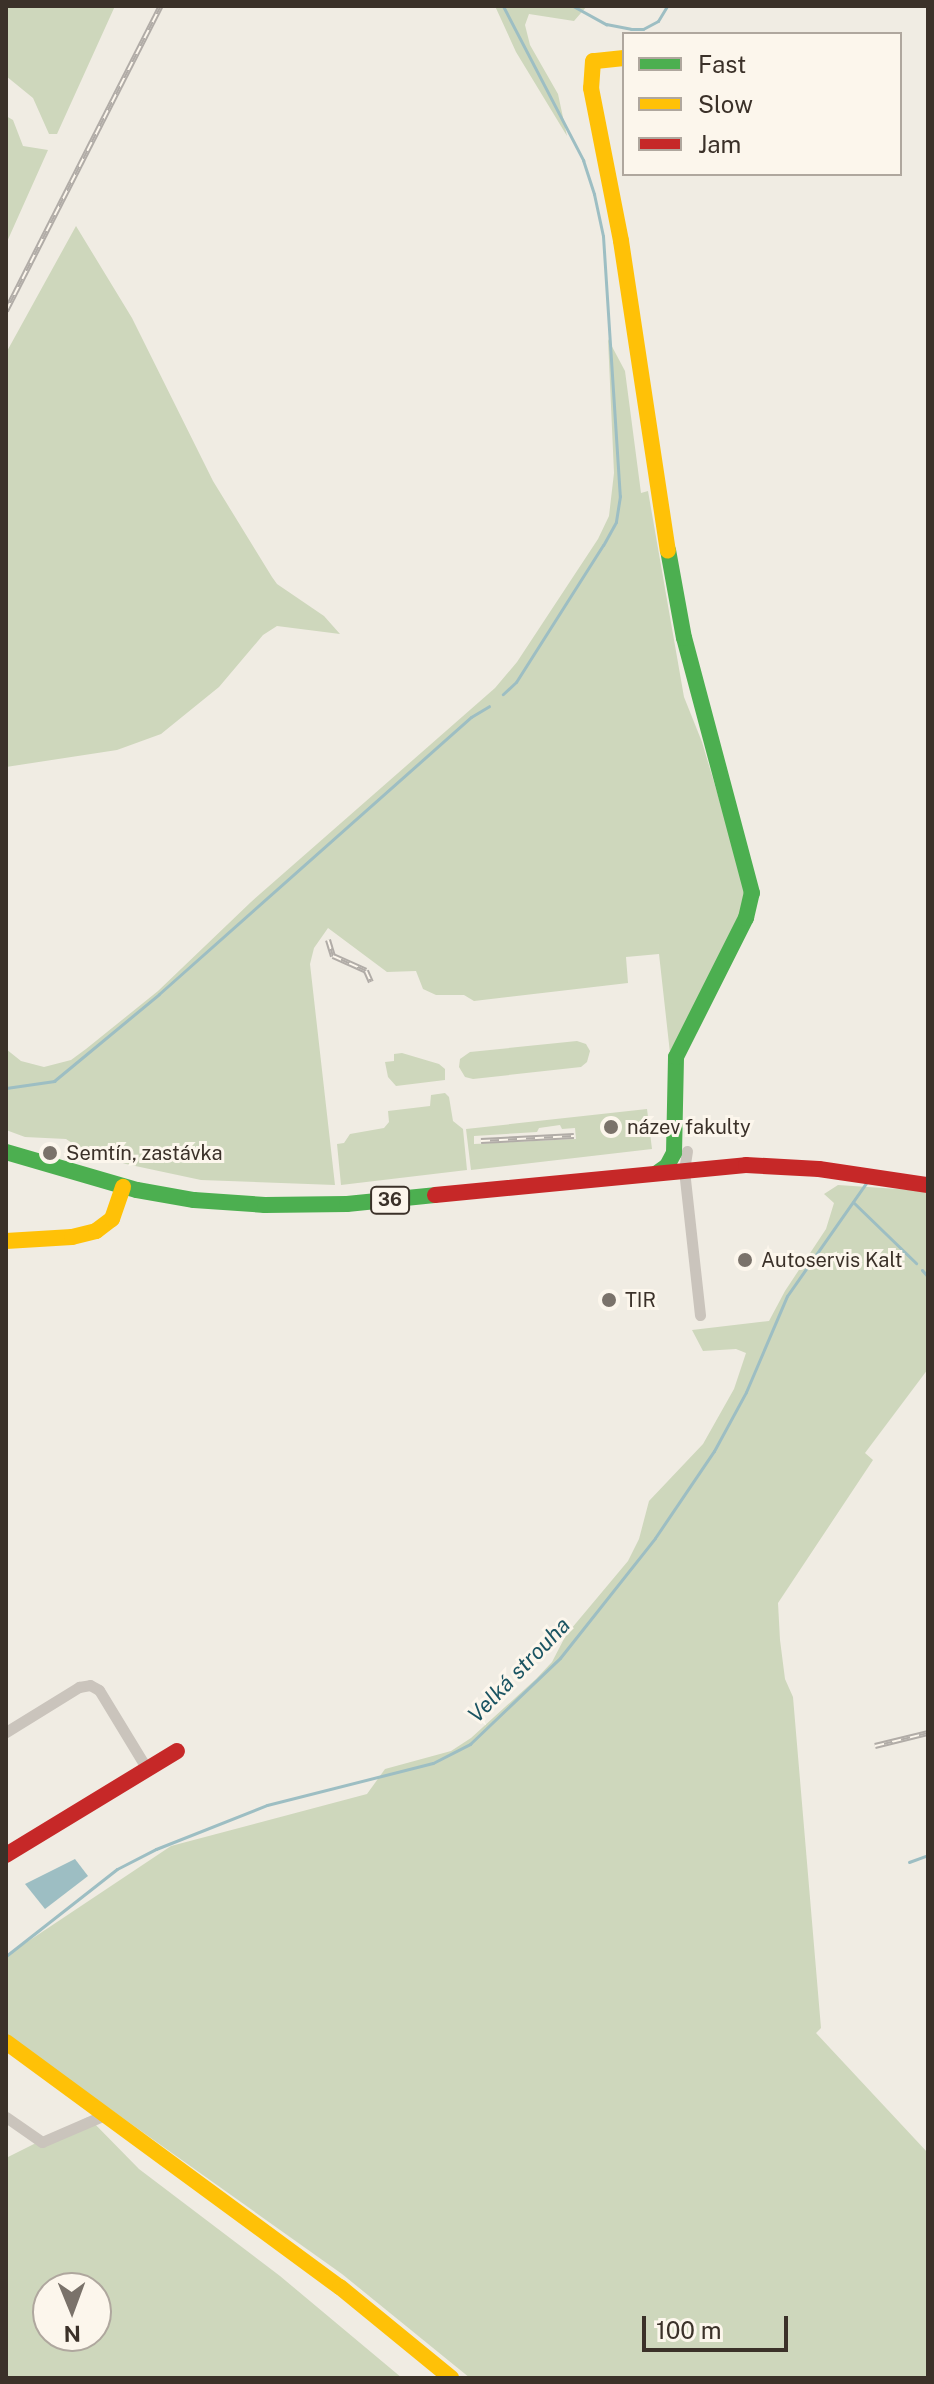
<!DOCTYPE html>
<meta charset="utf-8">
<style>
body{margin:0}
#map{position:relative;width:934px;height:2384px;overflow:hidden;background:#f0ece3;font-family:"Public Sans",sans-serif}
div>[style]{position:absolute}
.green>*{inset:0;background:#ced7bc}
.water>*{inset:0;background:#9dbec3}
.stream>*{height:3px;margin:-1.5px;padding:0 1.5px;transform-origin:1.5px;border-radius:1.5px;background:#9dbec3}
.street>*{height:11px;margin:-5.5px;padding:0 5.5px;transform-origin:5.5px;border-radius:5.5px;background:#cac4bc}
.fast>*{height:16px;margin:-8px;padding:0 8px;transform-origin:8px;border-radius:8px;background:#4caf50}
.slow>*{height:16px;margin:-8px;padding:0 8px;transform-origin:8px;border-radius:8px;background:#ffc107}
.jam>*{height:16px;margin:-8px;padding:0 8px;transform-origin:8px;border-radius:8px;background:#c62828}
.rail>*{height:6px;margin-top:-3px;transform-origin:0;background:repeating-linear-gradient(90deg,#fcf6ec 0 9px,#b1aca7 0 18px);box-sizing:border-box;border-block:2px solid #b1aca7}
.dots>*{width:22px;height:22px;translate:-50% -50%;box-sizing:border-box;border:4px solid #fcf6ec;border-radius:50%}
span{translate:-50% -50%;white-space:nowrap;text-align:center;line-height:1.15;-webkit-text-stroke:6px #fcf6ec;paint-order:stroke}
.shield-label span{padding:2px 6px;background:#fcf6ec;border:2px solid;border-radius:6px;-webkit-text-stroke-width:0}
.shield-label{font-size:18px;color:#3b3129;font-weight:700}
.poi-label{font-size:20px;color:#3b3129}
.left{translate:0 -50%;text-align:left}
.water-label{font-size:22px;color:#1a5462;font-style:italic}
.frame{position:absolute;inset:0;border:8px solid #3b3129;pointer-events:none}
.legend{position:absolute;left:622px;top:32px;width:280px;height:144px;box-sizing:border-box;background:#fcf6ec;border:2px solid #afa79e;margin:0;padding:10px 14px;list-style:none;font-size:24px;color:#3b3129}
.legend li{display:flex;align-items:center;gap:16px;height:40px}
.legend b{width:40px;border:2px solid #afa79e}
.north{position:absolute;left:32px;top:2272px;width:80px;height:80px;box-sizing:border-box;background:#fcf6ec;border:2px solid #afa79e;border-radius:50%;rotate:179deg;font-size:22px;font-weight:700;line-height:32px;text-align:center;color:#3b3129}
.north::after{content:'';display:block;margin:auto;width:28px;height:36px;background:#7a726a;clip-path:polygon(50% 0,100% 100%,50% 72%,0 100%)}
.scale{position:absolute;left:642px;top:2316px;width:146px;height:36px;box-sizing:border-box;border:4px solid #3b3129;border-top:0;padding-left:10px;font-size:24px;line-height:28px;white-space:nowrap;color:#3b3129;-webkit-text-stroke:6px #fcf6ec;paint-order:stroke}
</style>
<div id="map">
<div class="green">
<i style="clip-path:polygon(6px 6px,115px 6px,57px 134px,49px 134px,33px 98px,6px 76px)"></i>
<i style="clip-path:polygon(495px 6px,587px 6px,574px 21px,529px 14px,525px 25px,530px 45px,558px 94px,567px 136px,516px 52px)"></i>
<i style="clip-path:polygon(6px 116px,13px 120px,23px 146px,48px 150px,6px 244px)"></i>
<i style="clip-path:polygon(76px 226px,132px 318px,213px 481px,272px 577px,277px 584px,324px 616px,340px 634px,277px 626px,263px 635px,219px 687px,161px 734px,117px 750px,6px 767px,6px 353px)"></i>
<i style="clip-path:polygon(608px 339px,625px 371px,641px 493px,648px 491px,684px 697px,702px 742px,749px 899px,670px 1053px,659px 954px,626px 957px,628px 983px,474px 1001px,464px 995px,436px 995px,423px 989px,416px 971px,387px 972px,328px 928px,314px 948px,310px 964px,335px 1185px,201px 1180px,126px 1164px,84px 1151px,66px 1139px,25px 1137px,6px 1130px,6px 1049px,21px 1061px,44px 1067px,71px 1060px,86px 1049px,158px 991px,251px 902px,495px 688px,517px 662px,598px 539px,609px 516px,614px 473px)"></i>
<i style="clip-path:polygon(577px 1041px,586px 1044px,590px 1051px,587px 1062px,581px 1067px,473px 1079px,465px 1077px,459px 1067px,460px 1059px,470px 1052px)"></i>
<i style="clip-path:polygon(402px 1053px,439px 1064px,445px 1069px,445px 1080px,396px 1086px,388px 1077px,385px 1062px,394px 1061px,394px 1054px)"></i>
<i style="clip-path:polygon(445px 1093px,449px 1097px,453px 1121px,463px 1129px,467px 1170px,341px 1185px,337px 1144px,344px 1143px,350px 1134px,384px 1128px,389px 1122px,388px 1111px,430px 1106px,431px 1095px)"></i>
<i style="clip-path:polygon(evenodd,647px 1109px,652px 1149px,471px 1170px,466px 1129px,647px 1109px,560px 1125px,562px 1129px,575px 1128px,576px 1139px,474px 1144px,474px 1136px,537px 1132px,539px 1128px,560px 1125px)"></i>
<i style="clip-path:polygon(838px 1185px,928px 1191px,928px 1369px,865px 1453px,873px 1460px,778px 1603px,780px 1640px,785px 1679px,793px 1697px,821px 2028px,816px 2033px,928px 2153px,928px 2378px,470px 2378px,342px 2274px,6px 2035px,6px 1956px,171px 1846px,367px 1794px,385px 1769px,451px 1751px,471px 1738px,536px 1679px,552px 1662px,566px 1635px,628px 1561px,639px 1539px,649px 1501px,703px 1444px,734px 1389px,746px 1353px,736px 1349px,703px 1351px,692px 1330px,769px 1321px,785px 1291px,826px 1229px,834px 1203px,824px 1194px)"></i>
<i style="clip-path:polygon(evenodd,88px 2117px,139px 2169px,280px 2276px,402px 2378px,6px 2378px,6px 2158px,88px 2117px,48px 2288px,96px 2288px,96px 2336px,48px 2336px,48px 2288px)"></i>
</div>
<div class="water">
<i style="clip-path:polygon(75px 1859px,88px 1876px,45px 1909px,25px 1884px)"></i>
</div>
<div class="stream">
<i style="left:503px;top:6px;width:174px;rotate:62.5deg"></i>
<i style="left:583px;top:160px;width:36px;rotate:72deg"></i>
<i style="left:594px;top:194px;width:43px;rotate:77.9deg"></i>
<i style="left:603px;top:236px;width:261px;rotate:86.3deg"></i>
<i style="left:620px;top:496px;width:26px;rotate:99deg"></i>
<i style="left:616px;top:522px;width:26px;rotate:119deg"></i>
<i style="left:603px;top:545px;width:162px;rotate:122.4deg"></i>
<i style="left:516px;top:682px;width:18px;rotate:137deg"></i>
<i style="left:573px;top:6px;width:38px;rotate:29deg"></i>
<i style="left:606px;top:24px;width:25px;rotate:11deg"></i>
<i style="left:631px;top:29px;width:12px"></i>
<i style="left:643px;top:29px;width:17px;rotate:-28deg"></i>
<i style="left:658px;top:21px;width:17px;rotate:-59deg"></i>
<i style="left:6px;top:1088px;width:49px;rotate:-8.3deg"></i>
<i style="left:54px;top:1081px;width:136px;rotate:-39.6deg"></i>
<i style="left:159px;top:994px;width:417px;rotate:-41.6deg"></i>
<i style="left:471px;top:717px;width:21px;rotate:-31deg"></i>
<i style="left:853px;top:1202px;width:88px;rotate:44.1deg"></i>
<i style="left:922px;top:1270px;width:9px;rotate:49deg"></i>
<i style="left:909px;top:1862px;width:20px;rotate:-20deg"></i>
<i style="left:6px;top:1956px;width:141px;rotate:-38.1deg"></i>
<i style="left:117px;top:1869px;width:44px;rotate:-27.1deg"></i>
<i style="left:156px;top:1849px;width:119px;rotate:-21.6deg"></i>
<i style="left:267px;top:1805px;width:171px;rotate:-14.2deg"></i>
<i style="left:433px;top:1763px;width:42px;rotate:-27.2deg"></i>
<i style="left:470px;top:1744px;width:124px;rotate:-43.7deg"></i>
<i style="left:560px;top:1658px;width:153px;rotate:-51.6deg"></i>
<i style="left:655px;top:1538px;width:105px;rotate:-55.9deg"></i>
<i style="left:714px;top:1451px;width:67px;rotate:-61.5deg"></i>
<i style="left:746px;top:1392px;width:104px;rotate:-66.9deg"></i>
<i style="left:787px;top:1296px;width:138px;rotate:-55deg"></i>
</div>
<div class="street">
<i style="left:687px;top:1151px;width:19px;rotate:99deg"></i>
<i style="left:684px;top:1170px;width:146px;rotate:83.7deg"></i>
<i style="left:6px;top:1732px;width:86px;rotate:-31.7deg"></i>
<i style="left:79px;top:1687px;width:11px;rotate:-10deg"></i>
<i style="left:90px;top:1685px;width:10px;rotate:29deg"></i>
<i style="left:99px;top:1690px;width:92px;rotate:58.7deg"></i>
<i style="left:6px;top:2117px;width:44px;rotate:34.8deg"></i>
<i style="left:42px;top:2142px;width:71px;rotate:-23.3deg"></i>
</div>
<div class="fast">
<i style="left:6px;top:1152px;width:136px;rotate:16.2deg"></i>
<i style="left:137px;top:1190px;width:58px;rotate:10deg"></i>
<i style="left:194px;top:1200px;width:71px;rotate:4deg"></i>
<i style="left:265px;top:1205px;width:82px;rotate:-0.7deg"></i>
<i style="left:347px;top:1204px;width:88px;rotate:-5.8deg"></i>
<i style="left:657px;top:1173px;width:12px;rotate:-35deg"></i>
<i style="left:667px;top:1166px;width:15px;rotate:-62deg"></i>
<i style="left:674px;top:1153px;width:96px;rotate:-88.8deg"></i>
<i style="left:676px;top:1057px;width:156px;rotate:-63.3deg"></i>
<i style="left:746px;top:918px;width:26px;rotate:-77deg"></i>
<i style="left:752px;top:893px;width:264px;rotate:-104.9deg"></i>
<i style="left:684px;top:638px;width:89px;rotate:-100.3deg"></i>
</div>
<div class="slow">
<i style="left:624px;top:58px;width:31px;rotate:174deg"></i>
<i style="left:593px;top:61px;width:27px;rotate:94deg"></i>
<i style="left:591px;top:88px;width:156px;rotate:78.9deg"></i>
<i style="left:621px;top:241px;width:313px;rotate:81.4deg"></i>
<i style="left:6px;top:1241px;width:66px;rotate:-3.5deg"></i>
<i style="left:72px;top:1237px;width:25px;rotate:-14deg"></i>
<i style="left:96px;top:1231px;width:20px;rotate:-37deg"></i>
<i style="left:112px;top:1219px;width:34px;rotate:-71deg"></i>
<i style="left:6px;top:2042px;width:414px;rotate:36.3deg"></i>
<i style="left:340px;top:2287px;width:144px;rotate:39.3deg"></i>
</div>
<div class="jam">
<i style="left:435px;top:1195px;width:312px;rotate:-5.5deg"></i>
<i style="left:746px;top:1165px;width:73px;rotate:3.1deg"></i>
<i style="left:819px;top:1169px;width:110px;rotate:8.4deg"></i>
<i style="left:6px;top:1855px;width:200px;rotate:-31.3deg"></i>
</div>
<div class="rail">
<i style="left:6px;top:311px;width:342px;rotate:-63.1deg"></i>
<i style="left:328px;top:940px;width:17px;rotate:73deg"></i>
<i style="left:333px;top:956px;width:36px;rotate:24deg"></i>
<i style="left:366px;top:971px;width:12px;rotate:66deg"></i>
<i style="left:481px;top:1141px;width:93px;rotate:-3.1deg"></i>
<i style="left:875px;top:1746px;width:55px;rotate:-13.8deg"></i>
</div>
<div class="dots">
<i style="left:611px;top:1127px;background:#7a726a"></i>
<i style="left:50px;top:1153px;background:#7a726a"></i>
<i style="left:745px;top:1260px;background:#7a726a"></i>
<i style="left:609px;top:1300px;background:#7a726a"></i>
</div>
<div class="shield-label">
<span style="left:390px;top:1200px">36</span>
</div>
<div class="poi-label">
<span class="left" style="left:627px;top:1127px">název fakulty</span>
<span class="left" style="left:66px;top:1153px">Semtín, zastávka</span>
<span class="left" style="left:761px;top:1260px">Autoservis Kalt</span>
<span class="left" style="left:625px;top:1300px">TIR</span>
</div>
<div class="water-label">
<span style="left:519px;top:1670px;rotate:-46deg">Velká strouha</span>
</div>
<div class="frame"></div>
<ul class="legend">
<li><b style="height:10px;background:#4caf50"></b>Fast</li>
<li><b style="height:10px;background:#ffc107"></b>Slow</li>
<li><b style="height:10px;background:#c62828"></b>Jam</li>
</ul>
<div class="north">N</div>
<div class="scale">100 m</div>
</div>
